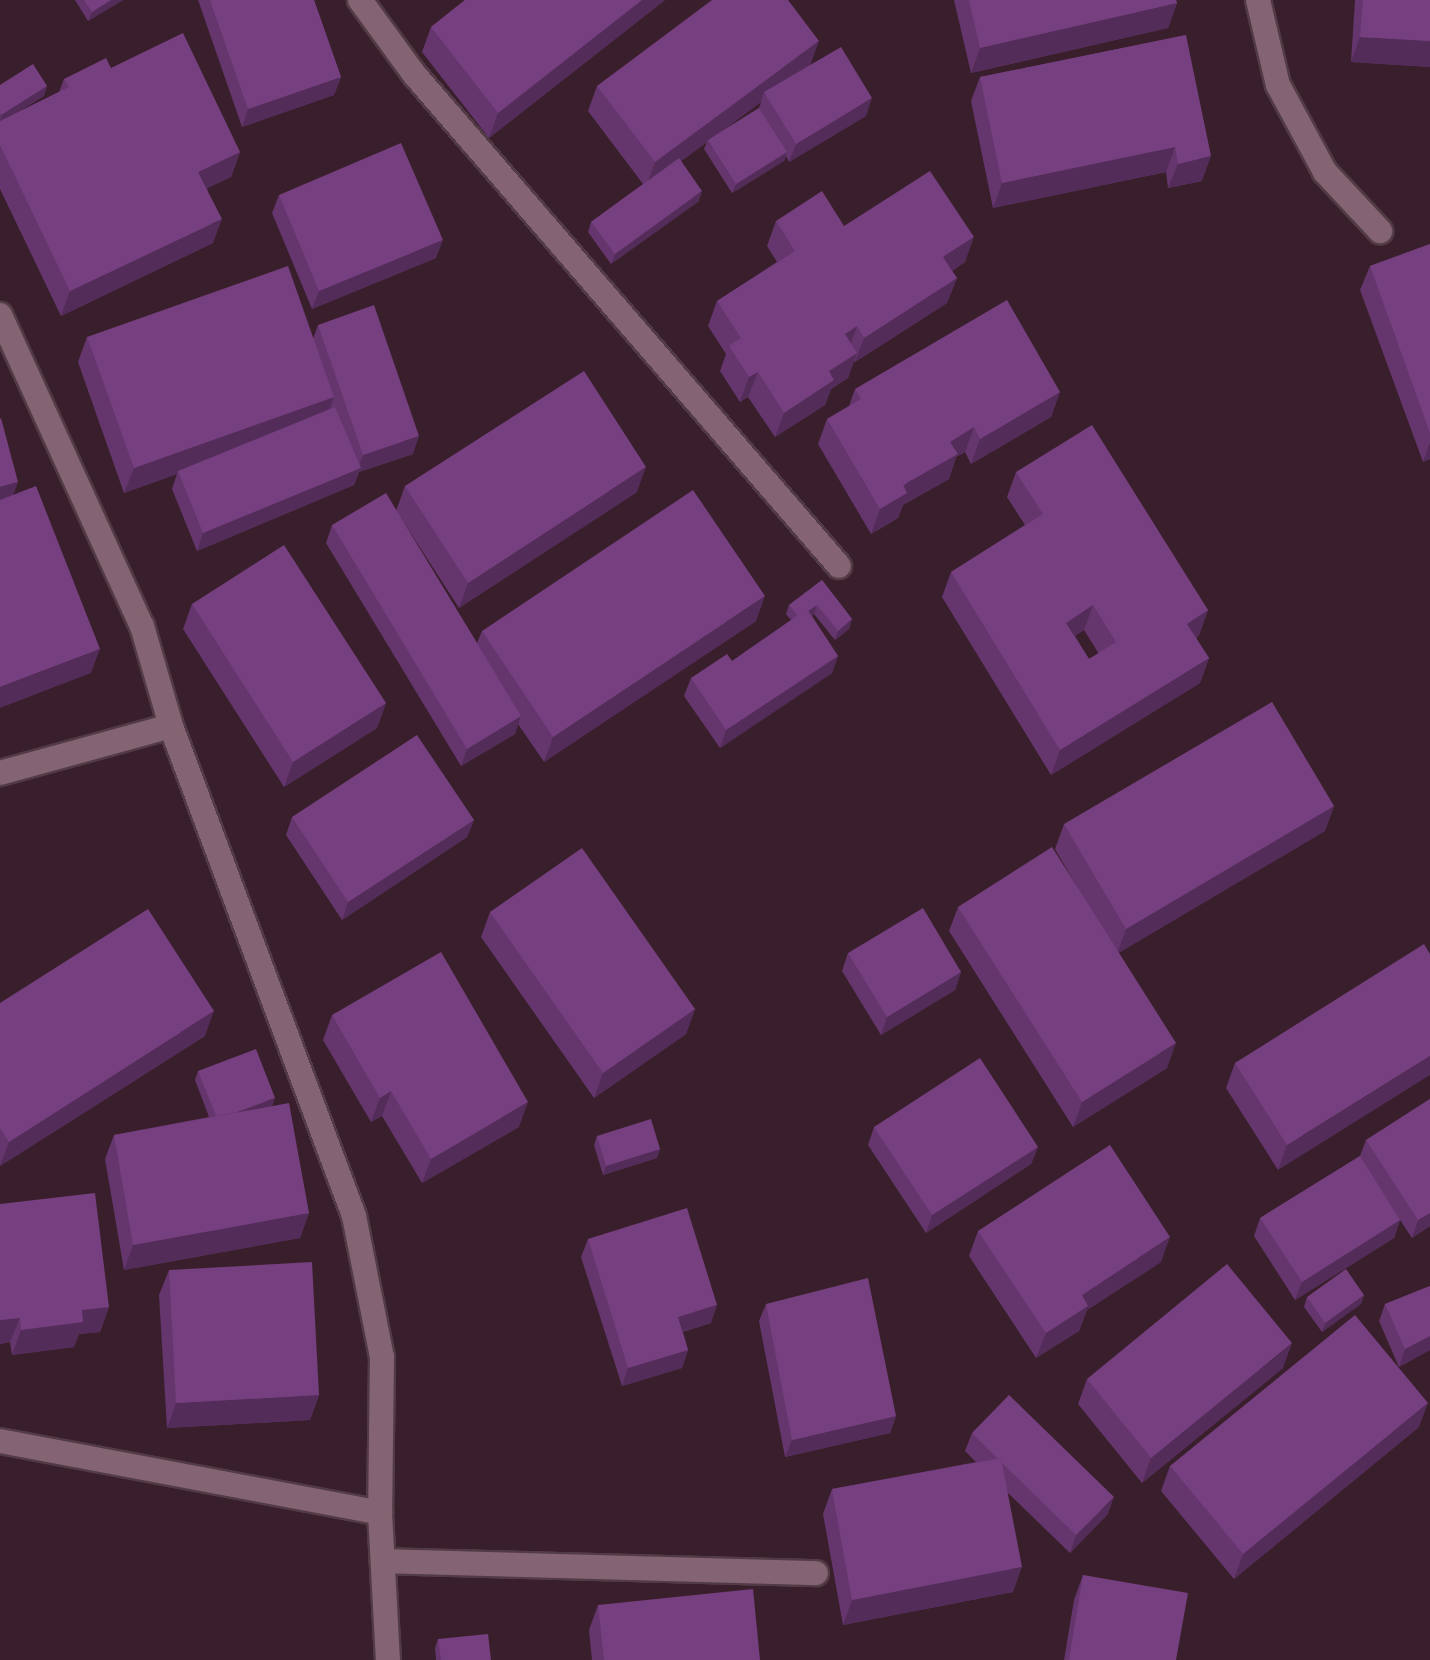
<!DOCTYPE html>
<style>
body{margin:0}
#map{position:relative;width:1430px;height:1660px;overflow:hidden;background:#391f2b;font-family:Lato,sans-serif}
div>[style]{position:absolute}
.roads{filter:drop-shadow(2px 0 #523b46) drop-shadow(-2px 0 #523b46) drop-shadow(0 2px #523b46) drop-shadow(0 -2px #523b46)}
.minor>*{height:24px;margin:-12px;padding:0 12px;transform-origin:12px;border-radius:12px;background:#846472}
.wall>*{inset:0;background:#65366d}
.shaded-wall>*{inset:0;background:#532c59}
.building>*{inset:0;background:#763f7f}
span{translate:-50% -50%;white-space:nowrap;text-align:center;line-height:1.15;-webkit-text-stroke:7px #190d12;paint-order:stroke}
</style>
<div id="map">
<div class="roads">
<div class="minor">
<i style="left:360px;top:0;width:92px;rotate:53.9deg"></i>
<i style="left:414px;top:74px;width:650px;rotate:49.18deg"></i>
<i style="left:1258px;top:0;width:87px;rotate:76.8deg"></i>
<i style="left:1278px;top:85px;width:99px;rotate:61.6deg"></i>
<i style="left:1325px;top:172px;width:81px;rotate:47deg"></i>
<i style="left:0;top:315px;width:342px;rotate:65.5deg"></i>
<i style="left:142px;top:626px;width:104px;rotate:73.8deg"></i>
<i style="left:171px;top:726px;width:523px;rotate:69.52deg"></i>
<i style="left:354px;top:1216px;width:144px;rotate:78.8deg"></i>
<i style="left:382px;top:1357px;width:156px;rotate:90.7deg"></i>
<i style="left:380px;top:1513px;width:147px;rotate:86.9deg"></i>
<i style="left:0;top:773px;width:177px;rotate:-15.4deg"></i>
<i style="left:0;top:1441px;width:387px;rotate:10.7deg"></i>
<i style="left:383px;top:1561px;width:433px;rotate:1.6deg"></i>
</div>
</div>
<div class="wall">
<i style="clip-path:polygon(75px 0,123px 0,88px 21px)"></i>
<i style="clip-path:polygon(198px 0,314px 0,341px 77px,334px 95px,242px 127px)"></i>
<i style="clip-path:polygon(465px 0,665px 0,489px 138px,422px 52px,431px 27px)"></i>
<i style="clip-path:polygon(954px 0,1176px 0,1177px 3px,1168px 28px,971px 73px)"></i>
<i style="clip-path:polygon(1355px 0,1430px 0,1430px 67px,1351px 62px)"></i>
<i style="clip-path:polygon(1186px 35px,1202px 181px,1168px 188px,1166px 172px,993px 208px,971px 101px,980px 77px)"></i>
<i style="clip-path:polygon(evenodd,810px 66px,866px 116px,789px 162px,786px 156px,784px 161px,732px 193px,704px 149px,707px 142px,681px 161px,699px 201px,611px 264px,588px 232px,591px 222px,643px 184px,588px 111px,597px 86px,810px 66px,761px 102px,759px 108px,722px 131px,761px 102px)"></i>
<i style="clip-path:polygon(111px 68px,240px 152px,231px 177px,207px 188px,213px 243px,61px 316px,0 189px,0 85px,47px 86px,44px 96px,14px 114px,59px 92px,64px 79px)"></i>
<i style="clip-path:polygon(279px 195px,436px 258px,312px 309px,272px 213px)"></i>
<i style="clip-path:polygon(776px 221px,844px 226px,965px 262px,952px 271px,957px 278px,947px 303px,855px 362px,854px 361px,848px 378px,831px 389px,825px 405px,775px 437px,748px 397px,740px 402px,720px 371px,726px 354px,708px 326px,717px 301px,777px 262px,767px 246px)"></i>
<i style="clip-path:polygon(1430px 244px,1430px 459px,1423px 462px,1360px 290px,1370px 266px)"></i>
<i style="clip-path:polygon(318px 325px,413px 454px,359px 472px,354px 485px,197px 551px,172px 489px,177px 474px,124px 493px,78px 362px,87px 337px,313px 339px)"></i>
<i style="clip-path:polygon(855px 389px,1060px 392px,1051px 417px,971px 464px,965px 452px,956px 457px,949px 479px,903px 505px,898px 518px,871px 534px,818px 444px,827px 419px,849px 406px)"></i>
<i style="clip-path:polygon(evenodd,1016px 472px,1208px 610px,1199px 635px,1196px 638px,1209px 658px,1200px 683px,1051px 775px,942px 597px,951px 572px,1025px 525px,1007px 497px,1016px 472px,1084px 630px,1099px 654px,1089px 659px,1075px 636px,1084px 630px)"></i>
<i style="clip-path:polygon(405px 486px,637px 492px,459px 608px,401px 518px,477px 643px,482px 631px,756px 621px,544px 762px,518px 724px,515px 734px,461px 766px,326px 543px,332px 525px,396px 511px)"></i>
<i style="clip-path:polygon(822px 580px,852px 619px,849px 629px,835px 640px,814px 614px,812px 616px,838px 656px,832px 673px,720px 748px,684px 696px,691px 678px,732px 661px,791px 620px,786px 614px,789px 605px)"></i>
<i style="clip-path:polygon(192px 604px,386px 703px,377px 728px,284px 787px,183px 629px)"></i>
<i style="clip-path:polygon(1334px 806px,1325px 831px,1118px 953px,1167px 1068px,1073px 1127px,949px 931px,958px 907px,1080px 892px,1055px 849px,1064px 824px)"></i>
<i style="clip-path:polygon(292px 817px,474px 820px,467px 837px,342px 920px,286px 835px)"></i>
<i style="clip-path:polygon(490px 912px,695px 1009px,686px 1034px,594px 1098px,481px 937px)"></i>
<i style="clip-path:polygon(848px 953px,961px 972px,955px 990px,881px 1035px,842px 971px)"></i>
<i style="clip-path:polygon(1430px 954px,1278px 1170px,1226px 1088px,1235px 1063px)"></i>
<i style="clip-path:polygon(0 1003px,205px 1036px,0 1166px)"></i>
<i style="clip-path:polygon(332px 1015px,519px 1127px,422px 1183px,382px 1116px,371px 1122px,323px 1040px)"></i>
<i style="clip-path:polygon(198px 1071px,272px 1106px,309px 1213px,300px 1238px,124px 1270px,105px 1159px,114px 1135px,209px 1117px,195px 1080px)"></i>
<i style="clip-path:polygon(1430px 1099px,1430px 1226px,1412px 1238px,1400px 1220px,1394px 1238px,1295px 1300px,1254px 1236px,1260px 1218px,1360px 1156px,1366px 1140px)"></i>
<i style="clip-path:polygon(874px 1127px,1038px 1147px,1031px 1164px,926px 1233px,868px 1145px)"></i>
<i style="clip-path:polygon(597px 1136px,660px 1149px,657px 1158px,603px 1175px,594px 1145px)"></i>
<i style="clip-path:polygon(0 1204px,109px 1307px,100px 1332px,79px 1334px,74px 1347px,12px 1355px,10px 1342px,0 1344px)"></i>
<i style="clip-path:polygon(978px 1231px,1161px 1262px,1087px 1310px,1079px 1331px,1036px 1358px,969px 1256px)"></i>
<i style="clip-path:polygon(588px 1239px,711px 1323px,683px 1332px,688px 1350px,682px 1368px,622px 1386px,581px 1257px)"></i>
<i style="clip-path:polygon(169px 1270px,319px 1395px,310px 1420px,167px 1428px,159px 1295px)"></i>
<i style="clip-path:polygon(1430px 1286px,1430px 1350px,1399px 1367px,1379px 1321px,1385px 1304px)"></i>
<i style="clip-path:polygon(1364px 1295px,1361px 1304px,1322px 1332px,1304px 1307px,1307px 1297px)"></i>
<i style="clip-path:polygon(766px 1304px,896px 1416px,890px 1433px,785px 1457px,759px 1321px)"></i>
<i style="clip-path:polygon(1283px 1368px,1142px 1483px,1078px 1404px,1087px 1379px)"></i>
<i style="clip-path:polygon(1419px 1427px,1234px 1579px,1161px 1491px,1170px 1466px)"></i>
<i style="clip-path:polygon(972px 1433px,1108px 1514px,1070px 1553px,1007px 1492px,1013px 1592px,843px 1625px,823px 1514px,832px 1489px,976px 1462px,965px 1451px)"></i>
<i style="clip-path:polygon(1083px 1575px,1176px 1660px,1064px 1660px,1074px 1600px)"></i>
<i style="clip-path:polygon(598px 1605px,760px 1660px,592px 1660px,589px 1630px)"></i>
<i style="clip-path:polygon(438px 1639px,491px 1660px,436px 1660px,435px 1648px)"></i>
</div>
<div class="shaded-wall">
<i style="clip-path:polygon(111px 0,123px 0,88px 21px,92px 12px)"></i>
<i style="clip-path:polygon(642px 0,665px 0,489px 138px,498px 113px)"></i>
<i style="clip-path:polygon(1177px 3px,1168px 28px,971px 73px,980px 48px)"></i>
<i style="clip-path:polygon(1360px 37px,1430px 41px,1430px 67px,1351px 62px)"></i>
<i style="clip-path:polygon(819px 41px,810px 66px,764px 92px,761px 102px,708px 141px,708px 140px,707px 142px,646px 187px,655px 162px)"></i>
<i style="clip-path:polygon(341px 77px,334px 95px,242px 127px,248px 109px)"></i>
<i style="clip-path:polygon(47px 86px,44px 96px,0 123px,1px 115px)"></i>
<i style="clip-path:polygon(872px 98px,866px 116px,789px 162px,796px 144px)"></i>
<i style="clip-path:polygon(1175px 147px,1166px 172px,993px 208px,1002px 183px)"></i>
<i style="clip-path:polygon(240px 152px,231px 177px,189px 197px,198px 172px)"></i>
<i style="clip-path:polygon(787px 152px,784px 161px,732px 193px,736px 184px)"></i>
<i style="clip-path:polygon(1211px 156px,1202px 181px,1168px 188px,1178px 164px)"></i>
<i style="clip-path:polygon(702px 191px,699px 201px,611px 264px,615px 254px)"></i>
<i style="clip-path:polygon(222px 219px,213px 243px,61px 316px,70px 291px)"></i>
<i style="clip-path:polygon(974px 237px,965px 262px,934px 282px,943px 257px)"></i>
<i style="clip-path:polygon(443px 240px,436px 258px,312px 309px,319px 291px)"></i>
<i style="clip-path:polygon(957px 278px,947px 303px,855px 362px,864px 338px)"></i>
<i style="clip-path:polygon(857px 326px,848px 351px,845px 334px)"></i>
<i style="clip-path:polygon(857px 353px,848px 378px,831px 389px,825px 405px,775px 437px,784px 413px,829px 371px)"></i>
<i style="clip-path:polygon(758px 372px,748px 397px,740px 402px,749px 377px)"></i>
<i style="clip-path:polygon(1060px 392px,1051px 417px,971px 464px,980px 439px)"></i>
<i style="clip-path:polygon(334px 397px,325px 422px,178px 471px,177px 474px,124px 493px,134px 468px)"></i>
<i style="clip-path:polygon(974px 427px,965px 452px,956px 457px,949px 479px,903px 505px,898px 518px,871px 534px,880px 509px,950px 442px)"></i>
<i style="clip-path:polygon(419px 436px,413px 454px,359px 472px,354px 485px,197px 551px,203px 533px,358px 469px,363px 455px)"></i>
<i style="clip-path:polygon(1430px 442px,1430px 459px,1423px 462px)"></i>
<i style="clip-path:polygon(646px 467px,637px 492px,459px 608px,468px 583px)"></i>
<i style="clip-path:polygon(18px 482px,12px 499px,0 502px,0 487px)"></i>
<i style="clip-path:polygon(765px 596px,756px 621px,544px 762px,553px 737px)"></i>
<i style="clip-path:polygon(817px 605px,814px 614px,796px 627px,800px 618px)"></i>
<i style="clip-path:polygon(1093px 605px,1084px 630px,1057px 648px,1066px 623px)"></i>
<i style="clip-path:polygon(1208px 610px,1199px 635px,1178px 649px,1187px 624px)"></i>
<i style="clip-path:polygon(852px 619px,849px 629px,835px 640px,838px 631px)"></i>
<i style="clip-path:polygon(100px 649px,91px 673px,0 708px,0 687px)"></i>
<i style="clip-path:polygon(838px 656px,832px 673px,720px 748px,726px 730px)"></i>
<i style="clip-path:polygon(1209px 658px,1200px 683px,1051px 775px,1060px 750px)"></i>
<i style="clip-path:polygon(386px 703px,377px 728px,284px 787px,293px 762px)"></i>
<i style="clip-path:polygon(521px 716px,515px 734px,461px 766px,467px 749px)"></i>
<i style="clip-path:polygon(1334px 806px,1325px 831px,1117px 954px,1126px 929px)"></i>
<i style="clip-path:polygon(474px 820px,467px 837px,342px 920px,348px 902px)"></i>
<i style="clip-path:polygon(961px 972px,955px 990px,881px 1035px,887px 1017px)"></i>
<i style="clip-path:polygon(695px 1009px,686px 1034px,594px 1098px,603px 1073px)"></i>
<i style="clip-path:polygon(214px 1011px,205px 1036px,0 1166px,9px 1142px)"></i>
<i style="clip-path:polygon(1176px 1043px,1167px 1068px,1073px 1127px,1082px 1102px)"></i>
<i style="clip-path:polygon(1430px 1056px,1430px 1075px,1278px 1170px,1287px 1145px)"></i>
<i style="clip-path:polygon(391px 1091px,382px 1116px,371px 1122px,380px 1098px)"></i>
<i style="clip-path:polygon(275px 1098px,272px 1107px,217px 1120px)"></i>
<i style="clip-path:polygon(528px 1102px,519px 1127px,422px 1183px,431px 1159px)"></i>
<i style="clip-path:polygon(1038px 1147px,1031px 1164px,926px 1233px,932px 1215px)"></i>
<i style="clip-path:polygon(660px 1149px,657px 1158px,603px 1175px,606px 1166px)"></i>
<i style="clip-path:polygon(309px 1213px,300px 1238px,124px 1270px,133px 1245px)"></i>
<i style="clip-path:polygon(1430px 1213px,1430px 1226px,1412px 1238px,1418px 1220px)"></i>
<i style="clip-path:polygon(1400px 1220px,1394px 1238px,1295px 1300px,1302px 1282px)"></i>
<i style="clip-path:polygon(1170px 1237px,1161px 1262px,1087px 1310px,1079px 1331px,1036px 1358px,1046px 1333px,1082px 1295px)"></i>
<i style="clip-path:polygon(1364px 1295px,1361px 1304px,1322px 1332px,1325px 1323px)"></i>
<i style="clip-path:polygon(717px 1305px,711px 1323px,672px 1335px,678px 1317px)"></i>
<i style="clip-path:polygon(109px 1307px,100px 1332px,79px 1334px,74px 1347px,12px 1355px,21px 1330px,82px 1310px)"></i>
<i style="clip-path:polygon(20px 1318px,10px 1342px,0 1344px,0 1320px)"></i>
<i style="clip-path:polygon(1430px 1336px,1430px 1350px,1399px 1367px,1405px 1349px)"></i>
<i style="clip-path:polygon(1292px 1343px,1283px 1368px,1142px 1483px,1151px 1458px)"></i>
<i style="clip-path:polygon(688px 1350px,682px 1368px,622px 1386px,628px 1368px)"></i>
<i style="clip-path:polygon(319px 1395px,310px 1420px,167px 1428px,176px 1403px)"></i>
<i style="clip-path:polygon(1428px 1403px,1419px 1427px,1234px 1579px,1243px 1554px)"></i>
<i style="clip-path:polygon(896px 1416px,890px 1433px,785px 1457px,792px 1440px)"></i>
<i style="clip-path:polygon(1114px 1497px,1108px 1514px,1070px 1553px,1076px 1535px)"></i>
<i style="clip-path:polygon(1022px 1567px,1013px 1592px,843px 1625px,852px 1600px)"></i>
</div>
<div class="building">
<i style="clip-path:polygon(84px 0,111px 0,92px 12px)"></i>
<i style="clip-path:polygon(210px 0,314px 0,341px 77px,248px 109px)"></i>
<i style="clip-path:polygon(465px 0,642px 0,498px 113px,431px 27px)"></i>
<i style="clip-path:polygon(712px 0,788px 0,819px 41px,655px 162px,597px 86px)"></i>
<i style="clip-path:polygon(969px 0,1176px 0,1177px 3px,980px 48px)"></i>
<i style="clip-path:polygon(1363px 0,1430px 0,1430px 41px,1360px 37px)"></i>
<i style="clip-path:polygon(183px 33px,240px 152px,198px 172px,222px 219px,70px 291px,0 145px,0 121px,69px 87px,64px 79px,106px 58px,111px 68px)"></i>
<i style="clip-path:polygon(1186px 35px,1211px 156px,1178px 164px,1175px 147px,1002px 183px,980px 77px)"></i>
<i style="clip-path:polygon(841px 47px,872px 98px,796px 144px,764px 92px)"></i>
<i style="clip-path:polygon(33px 64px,47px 86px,1px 115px,0 113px,0 85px)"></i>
<i style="clip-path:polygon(759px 108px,787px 152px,736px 184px,708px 140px)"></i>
<i style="clip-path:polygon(401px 143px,443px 240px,319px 291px,279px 195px)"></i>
<i style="clip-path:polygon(679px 158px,702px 191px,615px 254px,591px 222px)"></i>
<i style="clip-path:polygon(930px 171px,974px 237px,943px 257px,957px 278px,864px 338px,857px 326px,845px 334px,857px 353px,829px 371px,834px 380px,784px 413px,758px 372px,749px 377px,729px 346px,741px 338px,717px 301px,795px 251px,776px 221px,822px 191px,844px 226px)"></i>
<i style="clip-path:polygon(1430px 244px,1430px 433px,1370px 266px)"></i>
<i style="clip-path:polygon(288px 266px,334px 397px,134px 468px,87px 337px)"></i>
<i style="clip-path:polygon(1007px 300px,1060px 392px,980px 439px,974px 427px,950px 442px,958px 454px,903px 485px,907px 493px,880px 509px,827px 419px,861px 399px,855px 389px)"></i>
<i style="clip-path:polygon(374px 305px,419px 436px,363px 455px,318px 325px)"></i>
<i style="clip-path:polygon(584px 371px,646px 467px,468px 583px,405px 486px)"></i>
<i style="clip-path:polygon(335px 407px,361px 468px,203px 533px,178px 471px)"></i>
<i style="clip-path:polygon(1px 418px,18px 482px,0 487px,0 419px)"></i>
<i style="clip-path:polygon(evenodd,1092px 425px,1208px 610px,1187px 624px,1209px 658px,1060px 750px,951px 572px,1043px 514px,1016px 472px,1092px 425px,1093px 605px,1116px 642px,1089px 659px,1066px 623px,1093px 605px)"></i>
<i style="clip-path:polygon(36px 486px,100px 649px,0 687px,0 500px)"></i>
<i style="clip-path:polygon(693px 490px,765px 596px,553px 737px,482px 631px)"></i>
<i style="clip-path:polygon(386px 493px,521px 716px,467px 749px,332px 525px)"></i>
<i style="clip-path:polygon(284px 545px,386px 703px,293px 762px,192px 604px)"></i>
<i style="clip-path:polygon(822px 580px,852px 619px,838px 631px,817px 605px,808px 611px,807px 609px,798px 616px,789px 605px)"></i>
<i style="clip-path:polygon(807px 609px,838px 656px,726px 730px,691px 678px,727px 654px,732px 661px)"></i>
<i style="clip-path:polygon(1272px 702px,1334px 806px,1126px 929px,1064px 824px)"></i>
<i style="clip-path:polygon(417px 735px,474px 820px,348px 902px,292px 817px)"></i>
<i style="clip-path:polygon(1052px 847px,1176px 1043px,1082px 1102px,958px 907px)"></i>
<i style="clip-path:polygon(582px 848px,695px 1009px,603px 1073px,490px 912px)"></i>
<i style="clip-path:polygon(923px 908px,961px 972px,887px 1017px,848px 953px)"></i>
<i style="clip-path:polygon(148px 909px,214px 1011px,9px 1142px,0 1128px,0 1003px)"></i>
<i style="clip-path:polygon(1424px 944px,1430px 954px,1430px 1056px,1287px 1145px,1235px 1063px)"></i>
<i style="clip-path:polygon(441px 952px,528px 1102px,431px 1159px,391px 1091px,380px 1098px,332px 1015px)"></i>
<i style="clip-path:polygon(256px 1049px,275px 1098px,237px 1112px,216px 1116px,198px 1071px)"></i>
<i style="clip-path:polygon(980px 1058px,1038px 1147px,932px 1215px,874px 1127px)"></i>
<i style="clip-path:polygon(1430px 1099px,1430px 1213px,1418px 1220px,1366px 1140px)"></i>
<i style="clip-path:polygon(289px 1103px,309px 1213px,133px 1245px,114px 1135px)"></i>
<i style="clip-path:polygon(651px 1119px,660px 1149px,606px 1166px,597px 1136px)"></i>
<i style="clip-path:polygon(1110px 1145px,1170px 1237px,1082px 1295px,1088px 1306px,1046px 1333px,978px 1231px)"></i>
<i style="clip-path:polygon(1360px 1156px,1400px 1220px,1302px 1282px,1260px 1218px)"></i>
<i style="clip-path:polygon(95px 1193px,109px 1307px,82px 1310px,83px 1322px,21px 1330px,20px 1318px,0 1320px,0 1204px)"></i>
<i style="clip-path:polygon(687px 1208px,717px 1305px,678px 1317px,688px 1350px,628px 1368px,588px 1239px)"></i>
<i style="clip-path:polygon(312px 1262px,319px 1395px,176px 1403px,169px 1270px)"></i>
<i style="clip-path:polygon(1227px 1264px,1292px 1343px,1151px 1458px,1087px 1379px)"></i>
<i style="clip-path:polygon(1346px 1269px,1364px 1295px,1325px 1323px,1307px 1297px)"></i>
<i style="clip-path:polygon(868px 1278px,896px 1416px,792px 1440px,766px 1304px)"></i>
<i style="clip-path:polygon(1430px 1286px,1430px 1336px,1405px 1349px,1385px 1304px)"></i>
<i style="clip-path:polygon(1355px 1315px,1428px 1403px,1243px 1554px,1170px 1466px)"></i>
<i style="clip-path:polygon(1009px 1395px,1114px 1497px,1076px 1535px,1002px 1463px,1001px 1458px,997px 1458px,972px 1433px)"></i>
<i style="clip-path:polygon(1001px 1458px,1022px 1567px,852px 1600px,832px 1489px)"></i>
<i style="clip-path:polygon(1083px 1575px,1188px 1593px,1176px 1660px,1069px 1660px)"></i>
<i style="clip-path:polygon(753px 1589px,760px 1660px,604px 1660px,598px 1605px)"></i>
<i style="clip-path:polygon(488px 1634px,491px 1660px,441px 1660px,438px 1639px)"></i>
</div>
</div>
